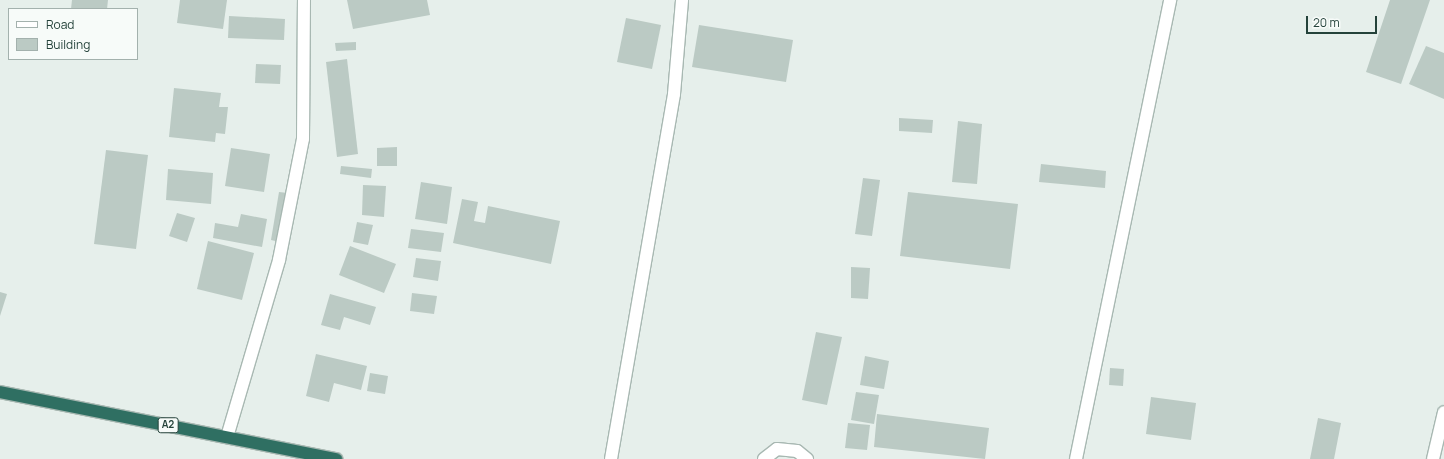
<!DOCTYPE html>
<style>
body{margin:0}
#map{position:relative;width:1444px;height:459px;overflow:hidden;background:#e6efeb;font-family:Manrope,sans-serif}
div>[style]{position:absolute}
.building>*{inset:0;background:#bbcac4}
.roads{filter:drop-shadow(1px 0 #a8b8b2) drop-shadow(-1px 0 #a8b8b2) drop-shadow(0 1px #a8b8b2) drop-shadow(0 -1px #a8b8b2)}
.minor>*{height:12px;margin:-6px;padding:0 6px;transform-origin:6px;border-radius:6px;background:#fff}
.highway>*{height:12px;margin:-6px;padding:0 6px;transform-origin:6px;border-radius:6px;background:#2f6f62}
span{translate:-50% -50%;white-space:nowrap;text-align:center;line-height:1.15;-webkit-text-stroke:3.5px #f7fbf9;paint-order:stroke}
.shield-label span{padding:1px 3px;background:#f7fbf9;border:1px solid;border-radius:3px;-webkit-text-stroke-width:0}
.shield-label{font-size:10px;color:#24423a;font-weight:700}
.legend{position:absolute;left:8px;top:8px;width:130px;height:52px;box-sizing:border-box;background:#f7fbf9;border:1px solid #a3b1ad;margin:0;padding:5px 7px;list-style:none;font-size:12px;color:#24423a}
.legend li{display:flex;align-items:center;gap:8px;height:20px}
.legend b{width:20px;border:1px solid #a3b1ad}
.scale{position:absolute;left:1306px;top:16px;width:71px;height:18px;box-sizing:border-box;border:2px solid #24423a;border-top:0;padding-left:5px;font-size:12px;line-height:14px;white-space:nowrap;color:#24423a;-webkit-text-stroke:3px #f7fbf9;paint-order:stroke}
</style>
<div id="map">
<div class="building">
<i style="clip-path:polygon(72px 0,108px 0,107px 9px,71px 9px)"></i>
<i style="clip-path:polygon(180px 0,227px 0,223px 29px,177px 23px)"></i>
<i style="clip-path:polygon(347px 0,427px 0,430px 15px,353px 29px)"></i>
<i style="clip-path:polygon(1390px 0,1430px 0,1401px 84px,1366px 72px)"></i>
<i style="clip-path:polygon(229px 16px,285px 19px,284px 40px,228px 38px)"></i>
<i style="clip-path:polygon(626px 18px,661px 25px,652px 69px,617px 62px)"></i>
<i style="clip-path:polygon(699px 25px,793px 40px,786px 82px,692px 67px)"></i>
<i style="clip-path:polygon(356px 42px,356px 50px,336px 51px,335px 43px)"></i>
<i style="clip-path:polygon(1426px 46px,1444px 53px,1444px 99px,1409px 84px)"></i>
<i style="clip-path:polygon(347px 59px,358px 154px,337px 157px,326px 62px)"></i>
<i style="clip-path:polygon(256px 64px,281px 65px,280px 84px,255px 83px)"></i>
<i style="clip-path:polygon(174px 88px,221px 93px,219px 107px,228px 107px,225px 134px,216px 133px,215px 142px,169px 137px)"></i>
<i style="clip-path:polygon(899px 118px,933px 120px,932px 133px,899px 131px)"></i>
<i style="clip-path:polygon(958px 121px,982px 124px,977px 184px,952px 182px)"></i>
<i style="clip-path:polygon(397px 147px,397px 166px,377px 166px,377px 148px)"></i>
<i style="clip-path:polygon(231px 148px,270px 154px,264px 192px,225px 186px)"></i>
<i style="clip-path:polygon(106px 150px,148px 155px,136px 249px,94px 244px)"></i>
<i style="clip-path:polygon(1041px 164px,1106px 171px,1105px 188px,1039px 182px)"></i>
<i style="clip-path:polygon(341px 166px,372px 169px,371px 178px,340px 174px)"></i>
<i style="clip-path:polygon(168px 169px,213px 173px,211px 204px,166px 200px)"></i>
<i style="clip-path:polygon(863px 178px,880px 180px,872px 236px,855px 234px)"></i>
<i style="clip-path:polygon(421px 182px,452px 187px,447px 224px,415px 219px)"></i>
<i style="clip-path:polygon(363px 185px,386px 186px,384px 217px,362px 215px)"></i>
<i style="clip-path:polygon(279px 192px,288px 193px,280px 242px,271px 240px)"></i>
<i style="clip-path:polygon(908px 192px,1018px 204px,1010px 269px,900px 256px)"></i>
<i style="clip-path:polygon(462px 199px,478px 202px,474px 221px,485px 223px,488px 206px,560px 221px,551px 264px,453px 243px)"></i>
<i style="clip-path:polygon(177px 213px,195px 218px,187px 242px,169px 236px)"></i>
<i style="clip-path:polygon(241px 214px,267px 219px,262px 247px,213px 238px,215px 223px,238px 227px)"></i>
<i style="clip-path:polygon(357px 222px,373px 225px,368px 245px,353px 242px)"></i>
<i style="clip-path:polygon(411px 229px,444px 233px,441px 252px,408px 248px)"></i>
<i style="clip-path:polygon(208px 241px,254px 253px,242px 300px,197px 289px)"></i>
<i style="clip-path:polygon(350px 246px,396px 264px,384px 293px,339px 275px)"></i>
<i style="clip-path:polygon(416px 258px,441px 261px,438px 281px,413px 277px)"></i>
<i style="clip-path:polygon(851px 267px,870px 268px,868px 299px,851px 298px)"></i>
<i style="clip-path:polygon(0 292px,7px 294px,0 316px)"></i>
<i style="clip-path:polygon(412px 293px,437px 296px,434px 314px,410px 311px)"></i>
<i style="clip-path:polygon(330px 294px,376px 307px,370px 325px,344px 317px,340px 330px,321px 325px)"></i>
<i style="clip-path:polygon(816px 332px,842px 337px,827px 405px,802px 400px)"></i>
<i style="clip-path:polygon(316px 354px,367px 366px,361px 390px,334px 383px,329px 402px,306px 396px)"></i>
<i style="clip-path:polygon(865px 356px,889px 361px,884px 389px,860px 385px)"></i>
<i style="clip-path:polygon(1110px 368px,1124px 369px,1123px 386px,1109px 385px)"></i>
<i style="clip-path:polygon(370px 373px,388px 376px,385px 394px,367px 391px)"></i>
<i style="clip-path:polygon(856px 392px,879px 395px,874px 424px,851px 420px)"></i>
<i style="clip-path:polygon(1151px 397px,1196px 403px,1191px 440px,1146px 434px)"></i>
<i style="clip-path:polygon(877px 414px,989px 428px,985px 459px,874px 447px)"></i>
<i style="clip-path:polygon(1318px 418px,1341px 423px,1334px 459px,1310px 459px)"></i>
<i style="clip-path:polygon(848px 423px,870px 425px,867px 450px,845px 448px)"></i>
</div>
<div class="roads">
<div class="minor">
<i style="left:227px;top:437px;width:184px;rotate:-73.6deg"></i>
<i style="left:279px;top:260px;width:123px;rotate:-78.8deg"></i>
<i style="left:303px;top:139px;width:139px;rotate:-89.6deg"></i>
<i style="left:611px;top:459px;width:370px;rotate:-80.2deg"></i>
<i style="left:674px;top:94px;width:94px;rotate:-85.1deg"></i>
<i style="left:764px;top:459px;width:16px;rotate:-38deg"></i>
<i style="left:777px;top:449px;width:20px;rotate:6deg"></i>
<i style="left:797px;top:451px;width:13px;rotate:39deg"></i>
<i style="left:1076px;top:459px;width:469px;rotate:-78.4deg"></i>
<i style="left:1433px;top:459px;width:48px;rotate:-76.8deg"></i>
</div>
<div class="highway">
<i style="left:0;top:392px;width:343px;rotate:11.3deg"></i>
</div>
</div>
<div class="shield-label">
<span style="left:168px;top:425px">A2</span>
</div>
<ul class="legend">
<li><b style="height:5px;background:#fff"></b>Road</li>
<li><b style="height:11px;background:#bbcac4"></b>Building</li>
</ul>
<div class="scale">20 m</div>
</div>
